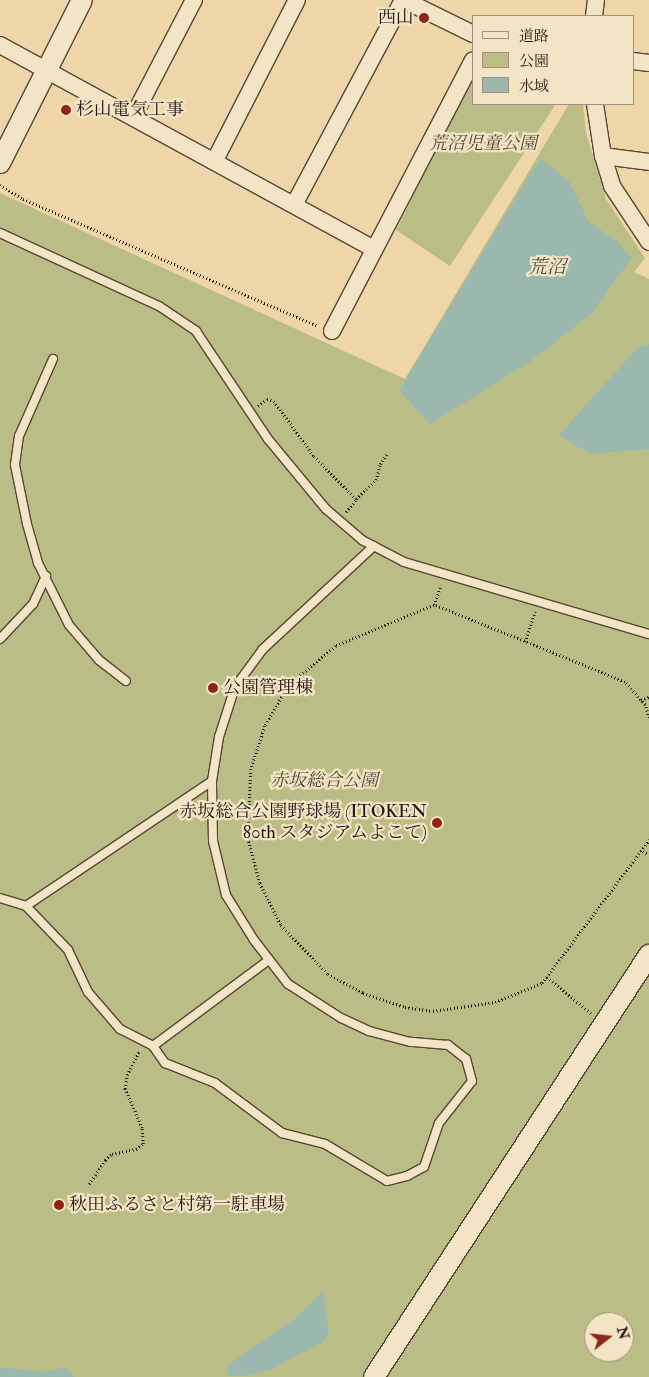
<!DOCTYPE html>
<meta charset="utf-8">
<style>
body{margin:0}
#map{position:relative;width:649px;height:1377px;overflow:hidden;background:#eed6a8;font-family:"IM FELL Double Pica","Noto Serif JP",serif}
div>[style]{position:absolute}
.green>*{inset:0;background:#babd86}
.water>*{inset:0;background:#9bb8af}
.path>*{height:2.5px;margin-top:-1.25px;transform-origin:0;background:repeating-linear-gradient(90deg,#241610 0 1px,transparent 0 3.5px)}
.roads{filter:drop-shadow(1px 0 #564636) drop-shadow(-1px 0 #564636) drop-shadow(0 1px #564636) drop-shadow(0 -1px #564636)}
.service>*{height:8px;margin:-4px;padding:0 4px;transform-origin:4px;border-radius:4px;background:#f4e4c6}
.minor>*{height:16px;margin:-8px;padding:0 8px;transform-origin:8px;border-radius:8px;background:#f4e4c6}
.tertiary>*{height:20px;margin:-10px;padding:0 10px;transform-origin:10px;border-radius:10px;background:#f4e4c6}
.dots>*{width:14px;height:14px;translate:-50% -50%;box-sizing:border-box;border:2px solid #f4e4c6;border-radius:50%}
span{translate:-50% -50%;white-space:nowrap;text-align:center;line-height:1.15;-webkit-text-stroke:4.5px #f4e4c6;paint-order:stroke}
.poi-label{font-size:18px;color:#241610}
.right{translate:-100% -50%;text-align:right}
.left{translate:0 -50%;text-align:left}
.park-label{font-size:18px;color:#514833;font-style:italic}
.water-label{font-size:19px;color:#4e4f48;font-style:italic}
.legend{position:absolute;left:472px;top:15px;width:162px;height:90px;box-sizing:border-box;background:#f4e4c6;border:1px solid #a1927d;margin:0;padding:6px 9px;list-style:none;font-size:15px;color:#241610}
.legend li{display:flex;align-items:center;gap:10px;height:25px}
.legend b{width:25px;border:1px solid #a1927d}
.north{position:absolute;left:584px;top:1312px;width:50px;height:50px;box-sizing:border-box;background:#f4e4c6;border:1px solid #a1927d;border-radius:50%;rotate:74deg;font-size:14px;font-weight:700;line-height:20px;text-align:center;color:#241610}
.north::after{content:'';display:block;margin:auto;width:18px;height:22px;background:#8f2418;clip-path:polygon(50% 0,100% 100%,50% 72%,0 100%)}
</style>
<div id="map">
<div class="green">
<i style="clip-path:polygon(473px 75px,473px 104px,556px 104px,450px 266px,396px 230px)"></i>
<i style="clip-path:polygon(evenodd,569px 104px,583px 104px,586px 133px,606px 199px,645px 258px,634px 272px,649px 279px,649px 1377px,0 1377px,0 193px,405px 379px,569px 104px,594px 1322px,624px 1322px,624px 1352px,594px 1352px,594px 1322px)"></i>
</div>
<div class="water">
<i style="clip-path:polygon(540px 158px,569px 181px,589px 222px,617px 241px,632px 258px,590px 315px,528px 363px,430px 424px,399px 390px)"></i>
<i style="clip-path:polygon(649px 344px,649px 449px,590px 454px,559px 435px,638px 347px)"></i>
<i style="clip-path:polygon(323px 1290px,329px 1333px,322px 1342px,270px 1370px,244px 1376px,228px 1375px,228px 1365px,296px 1318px)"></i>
<i style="clip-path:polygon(0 1367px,44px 1372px,65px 1367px,75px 1377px,0 1377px)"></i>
</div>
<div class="path">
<i style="left:0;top:185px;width:27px;rotate:31deg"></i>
<i style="left:23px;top:199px;width:321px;rotate:23.3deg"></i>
<i style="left:258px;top:406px;width:11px;rotate:-38deg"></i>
<i style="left:267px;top:399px;width:7px;rotate:16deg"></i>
<i style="left:274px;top:401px;width:68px;rotate:54deg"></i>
<i style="left:314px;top:456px;width:60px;rotate:45.7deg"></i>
<i style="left:356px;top:499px;width:28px;rotate:-44deg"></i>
<i style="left:376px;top:480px;width:16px;rotate:-76deg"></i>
<i style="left:380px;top:464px;width:14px;rotate:-56deg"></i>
<i style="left:346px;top:512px;width:16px;rotate:-52deg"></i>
<i style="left:434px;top:605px;width:21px;rotate:-71deg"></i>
<i style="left:525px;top:642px;width:32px;rotate:-72deg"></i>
<i style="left:641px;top:700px;width:9px;rotate:-21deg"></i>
<i style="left:649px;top:718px;width:14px;rotate:-107deg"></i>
<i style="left:645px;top:705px;width:30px;rotate:-131deg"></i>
<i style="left:625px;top:682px;width:206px;rotate:-158deg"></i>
<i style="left:434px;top:605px;width:106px;rotate:157.3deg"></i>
<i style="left:336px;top:646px;width:61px;rotate:140.3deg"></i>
<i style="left:289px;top:685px;width:48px;rotate:120.3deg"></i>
<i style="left:265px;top:726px;width:45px;rotate:108deg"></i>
<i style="left:251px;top:769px;width:69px;rotate:92.5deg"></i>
<i style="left:248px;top:838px;width:47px;rotate:75.1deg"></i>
<i style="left:260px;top:883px;width:47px;rotate:63.4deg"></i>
<i style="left:281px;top:925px;width:68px;rotate:46.2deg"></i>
<i style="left:328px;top:974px;width:40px;rotate:28deg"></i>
<i style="left:363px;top:993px;width:44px;rotate:18.4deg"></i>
<i style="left:405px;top:1007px;width:28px;rotate:8deg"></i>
<i style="left:433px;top:1011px;width:63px;rotate:-8.3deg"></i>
<i style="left:495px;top:1002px;width:51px;rotate:-22deg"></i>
<i style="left:542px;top:983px;width:179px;rotate:-53.2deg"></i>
<i style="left:643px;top:851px;width:7px;rotate:34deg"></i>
<i style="left:547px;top:977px;width:58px;rotate:39.4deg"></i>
<i style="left:89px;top:1184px;width:29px;rotate:-56deg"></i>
<i style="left:105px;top:1160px;width:9px;rotate:-41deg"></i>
<i style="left:112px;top:1154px;width:25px;rotate:-12deg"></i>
<i style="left:136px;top:1149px;width:9px;rotate:-36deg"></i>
<i style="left:143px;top:1144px;width:16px;rotate:-94deg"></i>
<i style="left:142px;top:1128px;width:43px;rotate:-113.6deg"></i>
<i style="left:125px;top:1089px;width:14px;rotate:-82deg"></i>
<i style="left:127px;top:1075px;width:27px;rotate:-63deg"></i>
</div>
<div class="roads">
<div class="service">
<i style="left:0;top:233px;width:175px;rotate:24.7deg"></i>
<i style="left:159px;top:306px;width:45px;rotate:34deg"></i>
<i style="left:196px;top:331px;width:130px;rotate:56.3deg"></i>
<i style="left:268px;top:439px;width:91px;rotate:50.4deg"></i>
<i style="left:326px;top:509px;width:48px;rotate:40.7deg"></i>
<i style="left:362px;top:540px;width:47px;rotate:27.6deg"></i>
<i style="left:404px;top:562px;width:255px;rotate:16.4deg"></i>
<i style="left:53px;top:359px;width:84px;rotate:113.8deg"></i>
<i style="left:19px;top:436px;width:29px;rotate:98deg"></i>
<i style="left:15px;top:465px;width:60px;rotate:78.5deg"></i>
<i style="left:27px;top:524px;width:41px;rotate:74.2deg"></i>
<i style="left:38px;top:563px;width:69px;rotate:63.4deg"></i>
<i style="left:69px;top:625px;width:46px;rotate:49.4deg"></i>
<i style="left:99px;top:660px;width:34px;rotate:38deg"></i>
<i style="left:0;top:639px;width:48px;rotate:-46.7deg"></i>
<i style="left:33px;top:604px;width:31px;rotate:-65deg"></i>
<i style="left:0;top:898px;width:27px;rotate:17deg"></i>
<i style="left:26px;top:906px;width:224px;rotate:-33.9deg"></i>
<i style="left:212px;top:781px;width:45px;rotate:-81deg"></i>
<i style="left:219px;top:737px;width:52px;rotate:-72.3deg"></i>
<i style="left:235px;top:687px;width:47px;rotate:-53.6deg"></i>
<i style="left:263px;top:649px;width:151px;rotate:-42.9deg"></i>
<i style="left:26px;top:906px;width:61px;rotate:46.3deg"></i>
<i style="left:68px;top:950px;width:47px;rotate:64.5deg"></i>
<i style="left:88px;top:992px;width:49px;rotate:49.1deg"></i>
<i style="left:120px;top:1029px;width:37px;rotate:27deg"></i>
<i style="left:153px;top:1046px;width:21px;rotate:55deg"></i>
<i style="left:165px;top:1063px;width:54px;rotate:21.8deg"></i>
<i style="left:215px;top:1083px;width:84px;rotate:36.7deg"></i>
<i style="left:282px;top:1133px;width:44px;rotate:14.3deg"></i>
<i style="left:325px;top:1144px;width:72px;rotate:30.8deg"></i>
<i style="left:387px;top:1181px;width:21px;rotate:-14deg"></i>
<i style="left:407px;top:1176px;width:19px;rotate:-28deg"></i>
<i style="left:424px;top:1167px;width:46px;rotate:-71.2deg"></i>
<i style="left:439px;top:1123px;width:53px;rotate:-51.8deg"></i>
<i style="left:472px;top:1081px;width:23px;rotate:-105deg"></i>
<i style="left:466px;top:1059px;width:23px;rotate:-142deg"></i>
<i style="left:448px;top:1045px;width:38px;rotate:-175deg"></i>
<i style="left:410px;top:1042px;width:42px;rotate:-165deg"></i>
<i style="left:369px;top:1031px;width:31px;rotate:-155deg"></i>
<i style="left:341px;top:1018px;width:63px;rotate:-147.3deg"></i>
<i style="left:288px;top:984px;width:56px;rotate:-127.7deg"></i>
<i style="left:254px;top:940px;width:53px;rotate:-121.9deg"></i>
<i style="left:226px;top:895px;width:56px;rotate:-103.5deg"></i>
<i style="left:213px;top:841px;width:60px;rotate:-91deg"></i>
<i style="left:153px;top:1046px;width:144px;rotate:-36.6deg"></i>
</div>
<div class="minor">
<i style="left:404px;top:0;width:77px;rotate:26.2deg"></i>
<i style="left:594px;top:16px;width:16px;rotate:-83deg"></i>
<i style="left:0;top:45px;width:426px;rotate:28.6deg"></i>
<i style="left:633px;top:61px;width:16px;rotate:7deg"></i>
<i style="left:595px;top:104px;width:53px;rotate:81.3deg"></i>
<i style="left:603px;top:156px;width:31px;rotate:73deg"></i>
<i style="left:612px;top:186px;width:67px;rotate:56.5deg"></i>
<i style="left:133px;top:117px;width:132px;rotate:-62.5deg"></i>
<i style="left:603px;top:156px;width:46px;rotate:7.4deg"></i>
<i style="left:215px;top:160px;width:180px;rotate:-62.9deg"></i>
<i style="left:295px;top:203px;width:230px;rotate:-62deg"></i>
<i style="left:332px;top:331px;width:305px;rotate:-62.5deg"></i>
</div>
<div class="tertiary">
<i style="left:0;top:163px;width:182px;rotate:-63.3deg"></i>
<i style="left:374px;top:1377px;width:504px;rotate:-56.91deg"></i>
</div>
</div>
<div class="dots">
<i style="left:424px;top:18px;background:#8f2418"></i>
<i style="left:66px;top:110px;background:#8f2418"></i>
<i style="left:213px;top:688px;background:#8f2418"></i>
<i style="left:437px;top:823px;background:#8f2418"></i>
<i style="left:59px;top:1205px;background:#8f2418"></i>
</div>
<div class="poi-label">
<span class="right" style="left:414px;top:18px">西山</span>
<span class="left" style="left:76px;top:110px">杉山電気工事</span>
<span class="left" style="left:223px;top:688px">公園管理棟</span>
<span class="right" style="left:427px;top:823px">赤坂総合公園野球場 (ITOKEN<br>80th スタジアムよこて)</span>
<span class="left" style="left:69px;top:1205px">秋田ふるさと村第一駐車場</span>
</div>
<div class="park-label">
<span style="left:483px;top:144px">荒沼児童公園</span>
<span style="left:324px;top:781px">赤坂総合公園</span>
</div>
<div class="water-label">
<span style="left:547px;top:268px">荒沼</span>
</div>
<ul class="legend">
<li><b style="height:6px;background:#f4e4c6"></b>道路</li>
<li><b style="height:14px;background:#babd86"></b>公園</li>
<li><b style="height:14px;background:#9bb8af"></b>水域</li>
</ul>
<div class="north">N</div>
</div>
